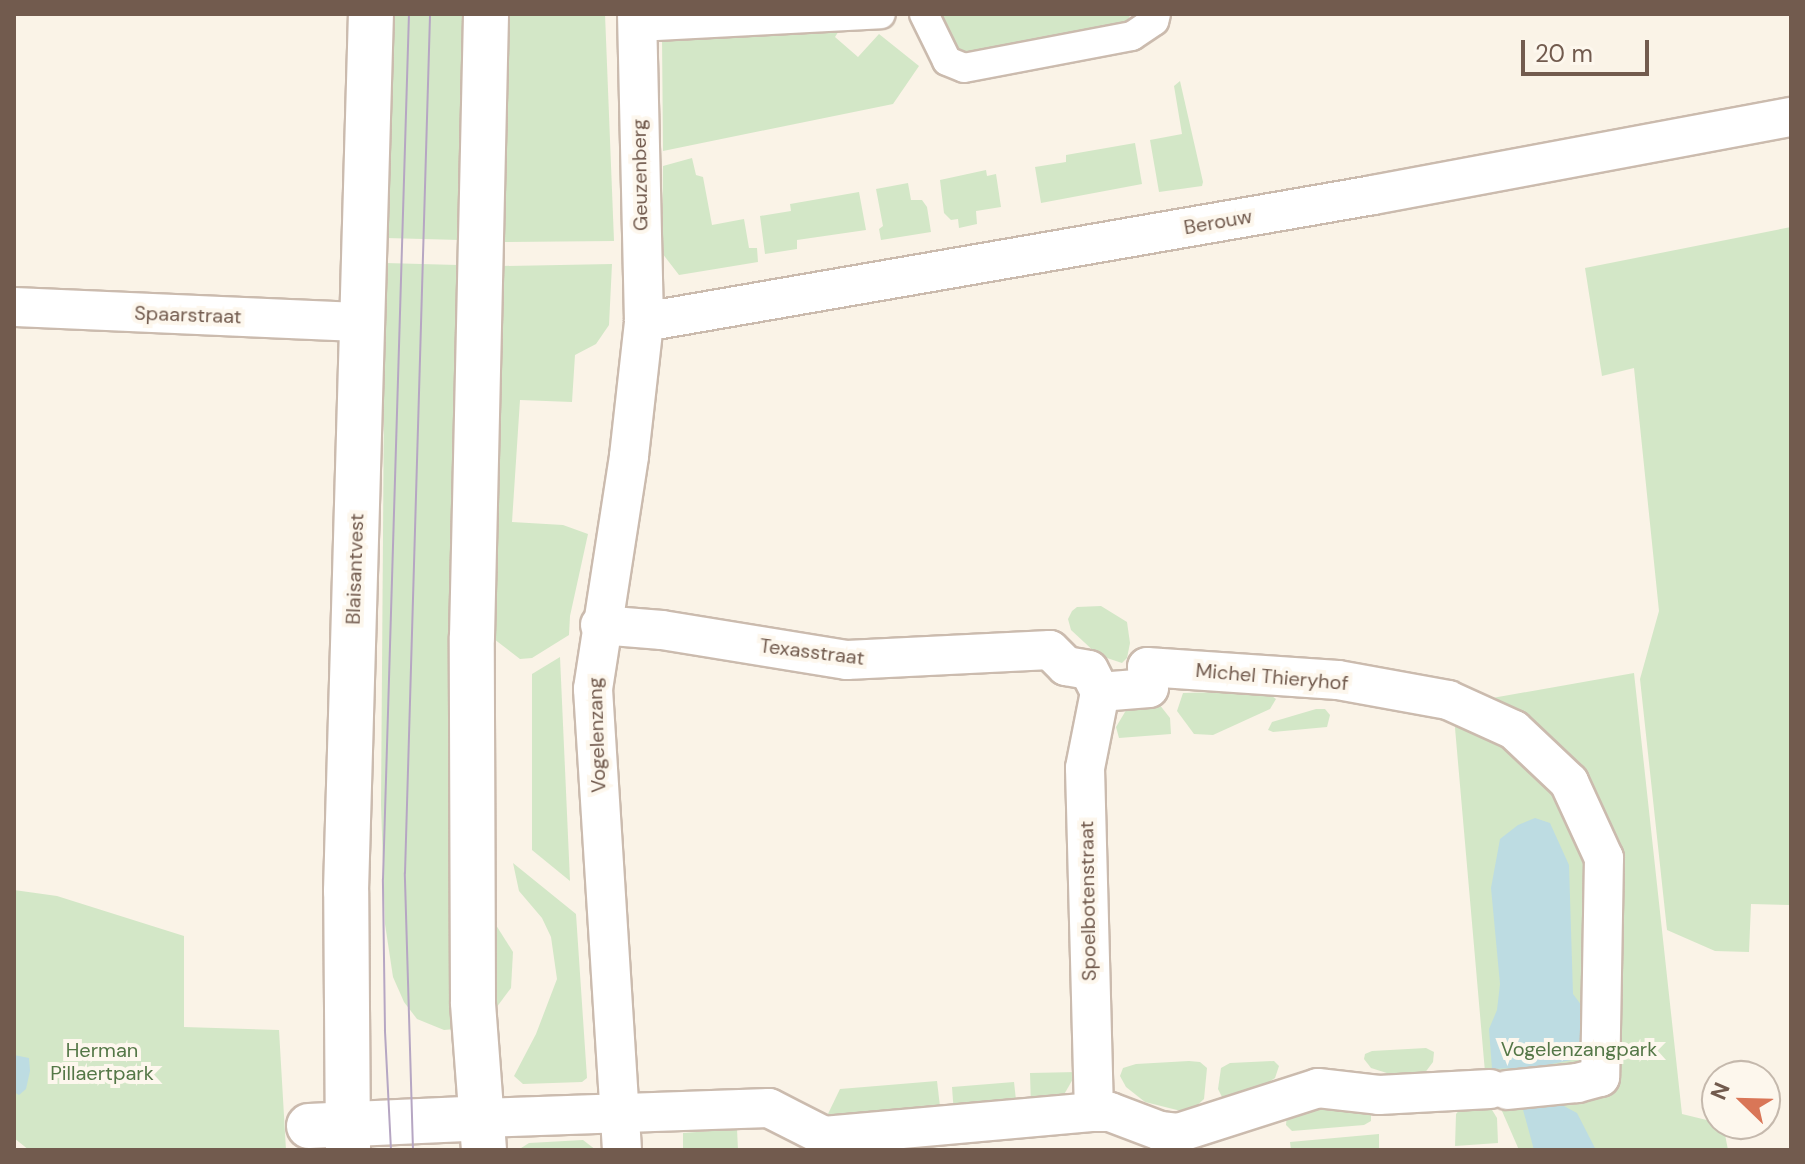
<!DOCTYPE html>
<style>
body{margin:0}
#map{position:relative;width:1805px;height:1164px;overflow:hidden;background:#faf3e7;font-family:"DM Sans",sans-serif}
div>[style]{position:absolute}
.green>*{inset:0;background:#d3e7c7}
.water>*{inset:0;background:#bddce2}
.roads{filter:drop-shadow(2px 0 #cbbbae) drop-shadow(-2px 0 #cbbbae) drop-shadow(0 2px #cbbbae) drop-shadow(0 -2px #cbbbae)}
.pedestrian>*{height:28px;margin:-14px;padding:0 14px;transform-origin:14px;border-radius:14px;background:#fff}
.minor>*{height:38px;margin:-19px;padding:0 19px;transform-origin:19px;border-radius:19px;background:#fff}
.secondary>*{height:44px;margin:-22px;padding:0 22px;transform-origin:22px;border-radius:22px;background:#fff}
.tram>*{height:2px;margin:-1px;padding:0 1px;transform-origin:1px;border-radius:1px;background:#b6a6c3}
span{translate:-50% -50%;white-space:nowrap;text-align:center;line-height:1.15;-webkit-text-stroke:8px #fdf7ed;paint-order:stroke}
.street-label{font-size:20px;color:#725b4e}
.park-label{font-size:20px;color:#547747}
.frame{position:absolute;inset:0;border:16px solid #725b4e;pointer-events:none}
.north{position:absolute;left:1701px;top:1060px;width:80px;height:80px;box-sizing:border-box;background:#fdf7ed;border:2px solid #c5b9ad;border-radius:50%;rotate:293deg;font-size:22px;font-weight:700;line-height:32px;text-align:center;color:#725b4e}
.north::after{content:'';display:block;margin:auto;width:28px;height:36px;background:#d97657;clip-path:polygon(50% 0,100% 100%,50% 72%,0 100%)}
.scale{position:absolute;left:1521px;top:40px;width:128px;height:36px;box-sizing:border-box;border:4px solid #725b4e;border-top:0;padding-left:10px;font-size:24px;line-height:28px;white-space:nowrap;color:#725b4e;-webkit-text-stroke:6px #fdf7ed;paint-order:stroke}
</style>
<div id="map">
<div class="green">
<i style="clip-path:polygon(393px 14px,467px 14px,460px 240px,386px 238px)"></i>
<i style="clip-path:polygon(509px 14px,605px 14px,614px 241px,503px 242px)"></i>
<i style="clip-path:polygon(940px 14px,1131px 14px,1126px 23px,960px 55px,942px 42px)"></i>
<i style="clip-path:polygon(842px 26px,835px 37px,858px 57px,879px 34px,919px 66px,893px 104px,663px 151px,662px 37px)"></i>
<i style="clip-path:polygon(1180px 81px,1203px 182px,1202px 186px,1159px 192px,1150px 140px,1182px 134px,1174px 86px)"></i>
<i style="clip-path:polygon(1135px 143px,1142px 184px,1041px 203px,1035px 167px,1066px 162px,1066px 155px)"></i>
<i style="clip-path:polygon(692px 158px,696px 175px,703px 177px,712px 225px,744px 219px,749px 248px,757px 248px,758px 262px,679px 275px,662px 253px,663px 166px)"></i>
<i style="clip-path:polygon(986px 170px,987px 176px,996px 174px,1001px 207px,976px 211px,977px 224px,959px 228px,958px 219px,951px 220px,944px 213px,940px 180px)"></i>
<i style="clip-path:polygon(908px 183px,911px 200px,922px 200px,927px 207px,931px 232px,881px 240px,879px 229px,883px 226px,876px 189px)"></i>
<i style="clip-path:polygon(859px 192px,866px 230px,797px 240px,797px 249px,765px 254px,760px 216px,791px 211px,790px 204px)"></i>
<i style="clip-path:polygon(1791px 227px,1791px 905px,1751px 904px,1749px 952px,1715px 951px,1667px 930px,1640px 679px,1659px 611px,1634px 368px,1602px 376px,1585px 268px)"></i>
<i style="clip-path:polygon(385px 263px,458px 265px,455px 1029px,444px 1030px,417px 1019px,404px 1002px,393px 977px,385px 924px,381px 805px)"></i>
<i style="clip-path:polygon(612px 264px,609px 325px,596px 344px,575px 355px,572px 402px,520px 400px,512px 522px,563px 525px,588px 534px,570px 616px,569px 635px,532px 658px,520px 659px,494px 639px,502px 266px)"></i>
<i style="clip-path:polygon(1101px 606px,1127px 622px,1130px 643px,1127px 658px,1122px 663px,1098px 655px,1071px 630px,1068px 619px,1072px 611px,1077px 607px)"></i>
<i style="clip-path:polygon(560px 657px,570px 881px,532px 850px,532px 674px)"></i>
<i style="clip-path:polygon(1634px 673px,1682px 1114px,1723px 1124px,1728px 1150px,1519px 1150px,1485px 1072px,1453px 705px)"></i>
<i style="clip-path:polygon(1265px 691px,1276px 699px,1270px 709px,1213px 735px,1194px 734px,1177px 711px,1183px 693px)"></i>
<i style="clip-path:polygon(1146px 698px,1159px 704px,1170px 718px,1171px 734px,1119px 738px,1116px 727px,1128px 707px)"></i>
<i style="clip-path:polygon(1316px 709px,1325px 709px,1330px 715px,1327px 727px,1273px 732px,1268px 730px,1272px 722px)"></i>
<i style="clip-path:polygon(513px 863px,576px 914px,587px 1078px,582px 1082px,523px 1084px,514px 1076px,536px 1034px,557px 979px,551px 937px,542px 918px,519px 891px)"></i>
<i style="clip-path:polygon(14px 890px,57px 896px,184px 936px,184px 1027px,279px 1030px,286px 1150px,29px 1150px,14px 1138px)"></i>
<i style="clip-path:polygon(494px 922px,513px 952px,511px 988px,496px 1008px)"></i>
<i style="clip-path:polygon(1426px 1048px,1434px 1052px,1433px 1062px,1424px 1074px,1409px 1080px,1371px 1068px,1364px 1059px,1365px 1054px,1372px 1051px)"></i>
<i style="clip-path:polygon(1189px 1061px,1200px 1062px,1207px 1068px,1204px 1099px,1189px 1113px,1145px 1102px,1126px 1087px,1120px 1076px,1123px 1068px,1136px 1064px)"></i>
<i style="clip-path:polygon(1274px 1061px,1279px 1066px,1275px 1078px,1251px 1094px,1223px 1099px,1218px 1089px,1221px 1068px,1230px 1063px)"></i>
<i style="clip-path:polygon(1077px 1072px,1062px 1098px,1031px 1107px,1030px 1073px)"></i>
<i style="clip-path:polygon(937px 1081px,941px 1115px,826px 1118px,840px 1089px)"></i>
<i style="clip-path:polygon(1014px 1082px,1017px 1109px,954px 1114px,952px 1087px)"></i>
<i style="clip-path:polygon(1313px 1104px,1371px 1111px,1371px 1121px,1364px 1125px,1292px 1131px,1286px 1125px,1287px 1114px)"></i>
<i style="clip-path:polygon(1489px 1105px,1497px 1118px,1498px 1143px,1455px 1146px,1456px 1114px,1462px 1107px)"></i>
<i style="clip-path:polygon(737px 1129px,738px 1150px,683px 1150px,683px 1133px)"></i>
<i style="clip-path:polygon(1379px 1134px,1379px 1150px,1291px 1150px,1290px 1142px)"></i>
<i style="clip-path:polygon(583px 1140px,596px 1150px,518px 1150px,529px 1143px)"></i>
</div>
<div class="water">
<i style="clip-path:polygon(1535px 818px,1550px 823px,1569px 865px,1573px 994px,1585px 1010px,1586px 1040px,1577px 1059px,1536px 1067px,1540px 1104px,1560px 1104px,1577px 1113px,1596px 1150px,1534px 1150px,1522px 1106px,1539px 1104px,1534px 1067px,1492px 1069px,1489px 1029px,1497px 1010px,1500px 984px,1491px 888px,1500px 839px,1518px 825px)"></i>
<i style="clip-path:polygon(14px 1055px,29px 1058px,30px 1071px,26px 1089px,19px 1095px,14px 1092px)"></i>
</div>
<div class="roads">
<div class="pedestrian">
<i style="left:924px;top:14px;width:52px;rotate:63.9deg"></i>
<i style="left:947px;top:61px;width:18px;rotate:22deg"></i>
<i style="left:964px;top:68px;width:171px;rotate:-10.8deg"></i>
<i style="left:1132px;top:36px;width:27px;rotate:-34deg"></i>
<i style="left:1154px;top:21px;width:7px;rotate:-74deg"></i>
<i style="left:637px;top:27px;width:244px;rotate:-3deg"></i>
</div>
<div class="minor">
<i style="left:14px;top:307px;width:348px;rotate:2.5deg"></i>
<i style="left:644px;top:322px;width:740px;rotate:-9.88deg"></i>
<i style="left:1373px;top:195px;width:425px;rotate:-10.6deg"></i>
<i style="left:600px;top:625px;width:62px;rotate:4.6deg"></i>
<i style="left:662px;top:630px;width:187px;rotate:9.2deg"></i>
<i style="left:847px;top:660px;width:203px;rotate:-2.8deg"></i>
<i style="left:1050px;top:650px;width:23px;rotate:45deg"></i>
<i style="left:1066px;top:666px;width:23px;rotate:10deg"></i>
<i style="left:1089px;top:670px;width:25px;rotate:63deg"></i>
<i style="left:1100px;top:692px;width:49px;rotate:-4.7deg"></i>
<i style="left:1149px;top:688px;width:21px;rotate:-95deg"></i>
<i style="left:1147px;top:667px;width:191px;rotate:3.9deg"></i>
<i style="left:1338px;top:680px;width:112px;rotate:10.3deg"></i>
<i style="left:1448px;top:700px;width:72px;rotate:24.4deg"></i>
<i style="left:1514px;top:730px;width:76px;rotate:43.4deg"></i>
<i style="left:1569px;top:782px;width:84px;rotate:65.3deg"></i>
<i style="left:1604px;top:858px;width:219px;rotate:91deg"></i>
<i style="left:1600px;top:1077px;width:24px;rotate:165deg"></i>
<i style="left:1577px;top:1083px;width:70px;rotate:174.3deg"></i>
<i style="left:1094px;top:1112px;width:344px;rotate:-91.5deg"></i>
<i style="left:1085px;top:768px;width:77px;rotate:-78.8deg"></i>
<i style="left:482px;top:1118px;width:287px;rotate:-2deg"></i>
<i style="left:769px;top:1108px;width:62px;rotate:27deg"></i>
<i style="left:824px;top:1136px;width:271px;rotate:-5.1deg"></i>
<i style="left:1094px;top:1112px;width:16px"></i>
<i style="left:1110px;top:1112px;width:53px;rotate:20.8deg"></i>
<i style="left:1160px;top:1131px;width:18px;rotate:6deg"></i>
<i style="left:1178px;top:1133px;width:147px;rotate:-17.8deg"></i>
<i style="left:1318px;top:1088px;width:61px;rotate:6.5deg"></i>
<i style="left:1379px;top:1095px;width:111px;rotate:-3.1deg"></i>
<i style="left:622px;top:1150px;width:462px;rotate:-93.6deg"></i>
<i style="left:593px;top:689px;width:236px;rotate:-81.2deg"></i>
<i style="left:629px;top:456px;width:135px;rotate:-83.6deg"></i>
<i style="left:644px;top:322px;width:308px;rotate:-91.3deg"></i>
</div>
<div class="secondary">
<i style="left:309px;top:1126px;width:173px;rotate:-2.6deg"></i>
<i style="left:348px;top:1150px;width:259px;rotate:-90.4deg"></i>
<i style="left:346px;top:891px;width:877px;rotate:-88.37deg"></i>
<i style="left:484px;top:1150px;width:148px;rotate:-94.3deg"></i>
<i style="left:473px;top:1002px;width:365px;rotate:-90.2deg"></i>
<i style="left:472px;top:637px;width:623px;rotate:-88.71deg"></i>
</div>
</div>
<div class="tram">
<i style="left:391px;top:1150px;width:120px;rotate:-92.9deg"></i>
<i style="left:385px;top:1030px;width:151px;rotate:-90.8deg"></i>
<i style="left:383px;top:879px;width:865px;rotate:-88.28deg"></i>
<i style="left:413px;top:1150px;width:277px;rotate:-91.7deg"></i>
<i style="left:405px;top:873px;width:859px;rotate:-88.33deg"></i>
</div>
<div class="street-label">
<span style="left:640px;top:175px;rotate:-91deg">Geuzenberg</span>
<span style="left:1218px;top:222px;rotate:-10deg">Berouw</span>
<span style="left:188px;top:315px;rotate:2deg">Spaarstraat</span>
<span style="left:355px;top:569px;rotate:-88deg">Blaisantvest</span>
<span style="left:812px;top:652px;rotate:7deg">Texasstraat</span>
<span style="left:1272px;top:677px;rotate:5deg">Michel Thieryhof</span>
<span style="left:597px;top:735px;rotate:-92deg">Vogelenzang</span>
<span style="left:1088px;top:901px;rotate:-91deg">Spoelbotenstraat</span>
</div>
<div class="park-label">
<span style="left:1579px;top:1049px">Vogelenzangpark</span>
<span style="left:102px;top:1062px">Herman<br>Pillaertpark</span>
</div>
<div class="frame"></div>
<div class="north">N</div>
<div class="scale">20 m</div>
</div>
